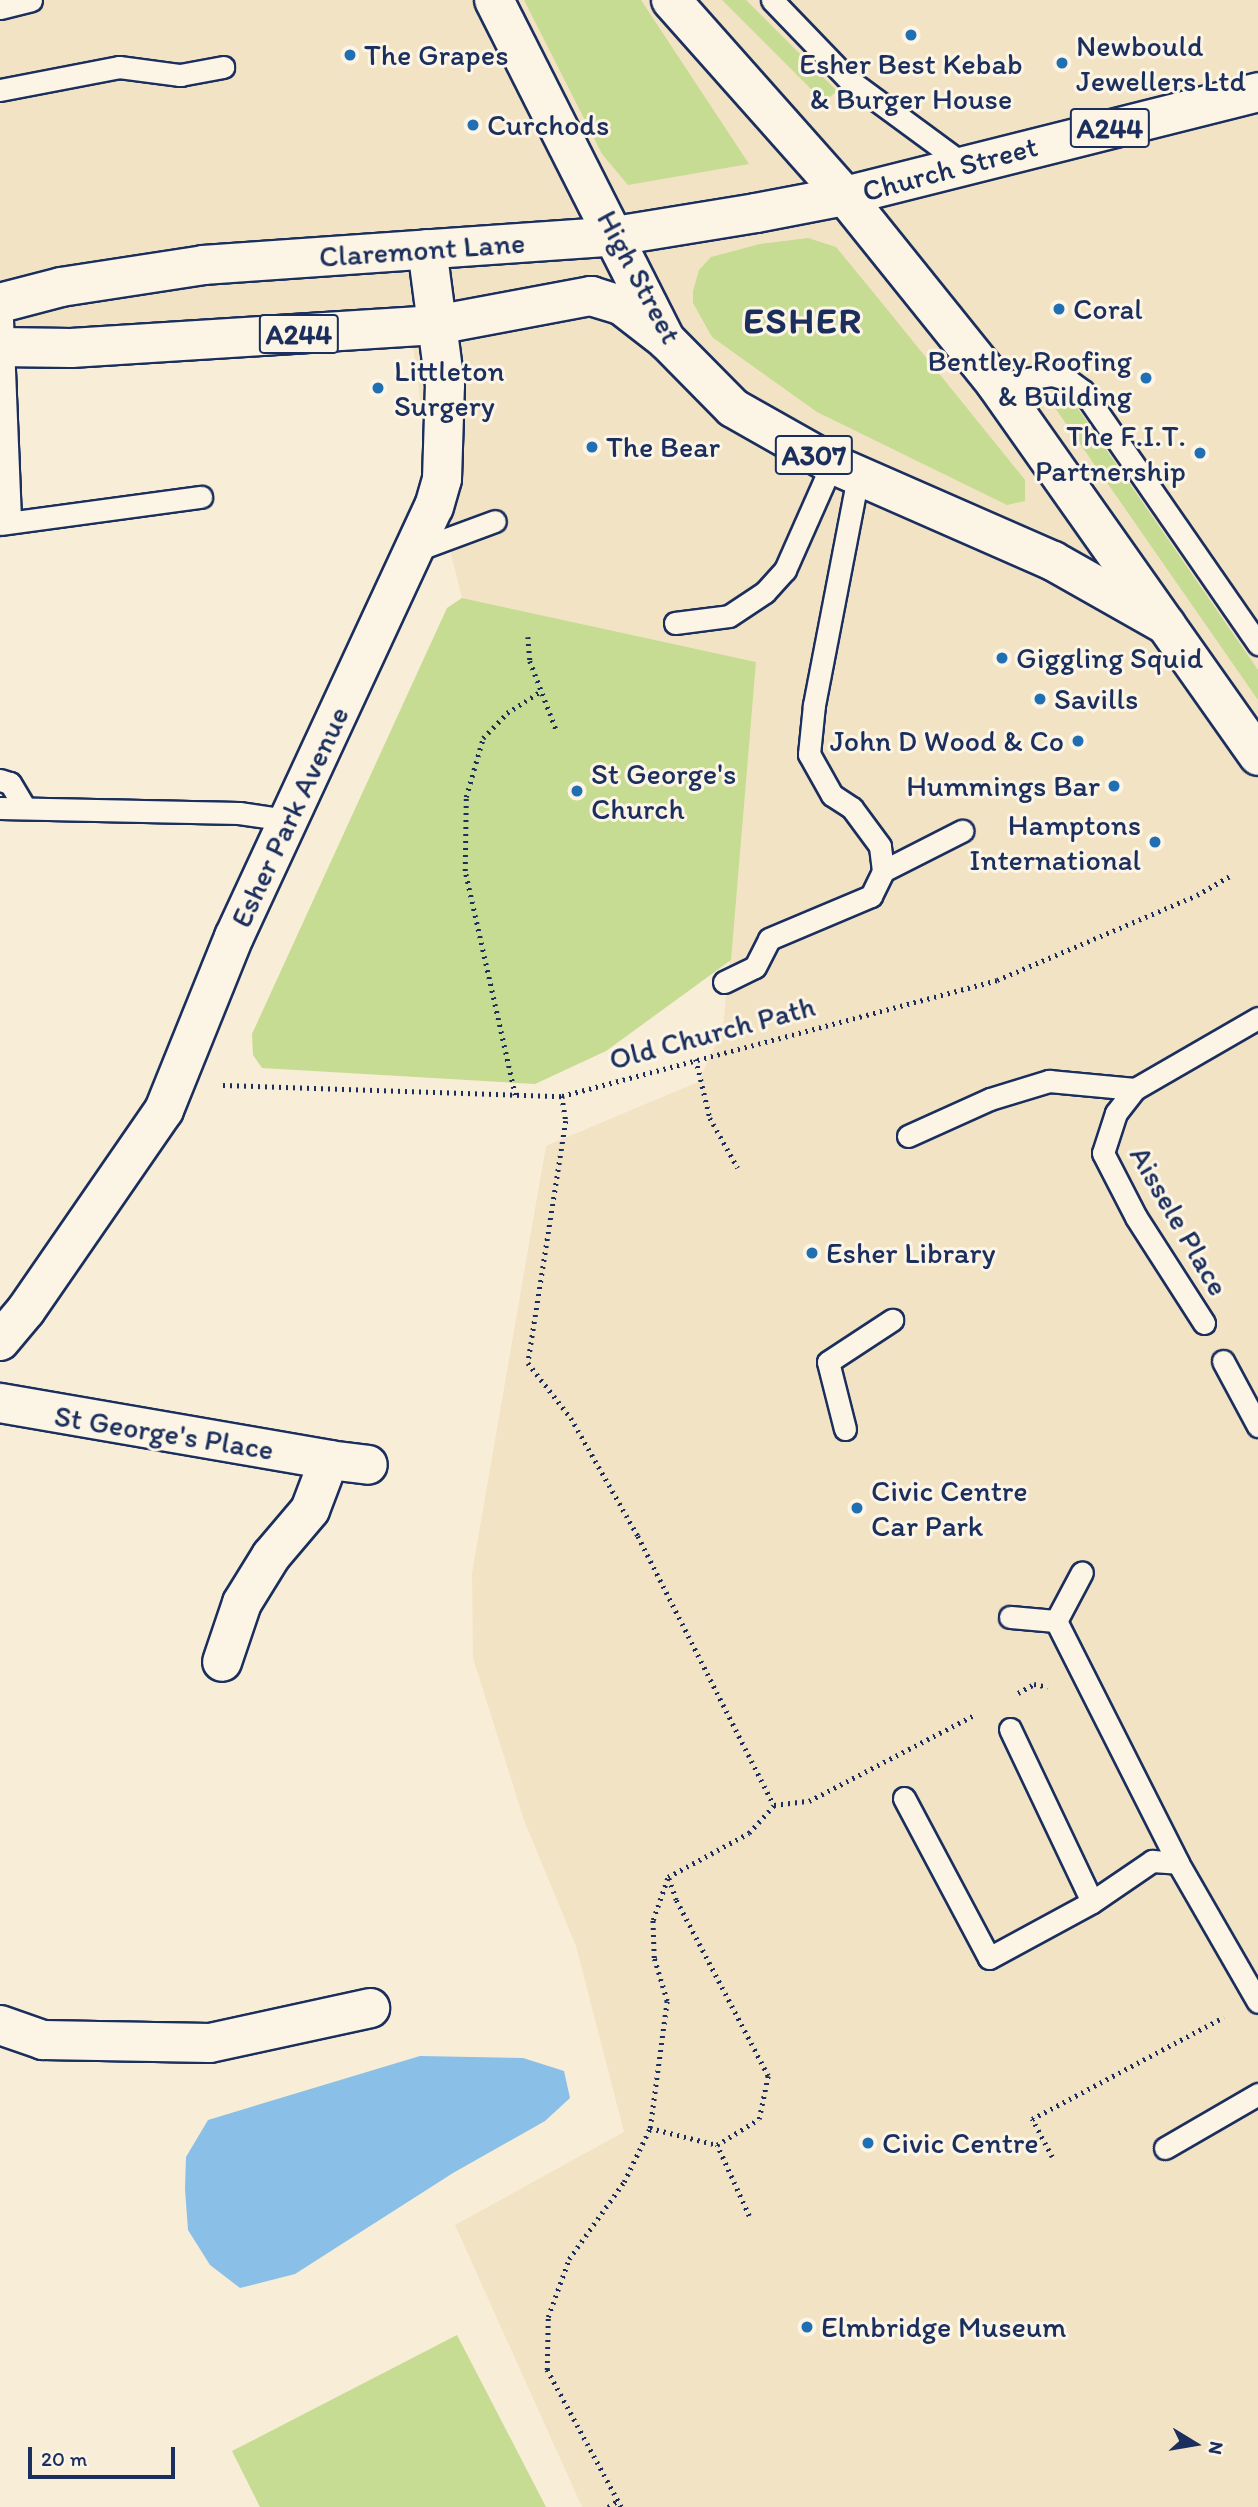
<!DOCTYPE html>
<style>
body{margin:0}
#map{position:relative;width:1258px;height:2507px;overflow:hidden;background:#f8edd6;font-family:Itim,sans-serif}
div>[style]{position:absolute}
.built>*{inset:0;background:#f3e3c5}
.green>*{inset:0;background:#c6dc92}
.water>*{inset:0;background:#8abfe7}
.path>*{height:4.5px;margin-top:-2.25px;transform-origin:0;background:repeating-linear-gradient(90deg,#1b2f5e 0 2px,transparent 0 7px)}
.roads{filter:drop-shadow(2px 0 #1b2f5e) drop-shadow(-2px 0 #1b2f5e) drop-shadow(0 2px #1b2f5e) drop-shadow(0 -2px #1b2f5e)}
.lane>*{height:21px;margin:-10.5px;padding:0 10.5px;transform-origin:10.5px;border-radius:10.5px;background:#fcf5e5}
.street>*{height:38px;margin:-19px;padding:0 19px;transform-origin:19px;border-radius:19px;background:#fcf5e5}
.primary>*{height:38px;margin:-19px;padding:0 19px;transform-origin:19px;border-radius:19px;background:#fcf5e5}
.dots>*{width:19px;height:19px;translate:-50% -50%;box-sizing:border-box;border:4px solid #fcf5e5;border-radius:50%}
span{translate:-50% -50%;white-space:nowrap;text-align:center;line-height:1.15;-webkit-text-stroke:6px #fcf5e5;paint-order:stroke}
.shield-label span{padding:2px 5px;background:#fcf5e5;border:2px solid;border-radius:5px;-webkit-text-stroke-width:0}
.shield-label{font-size:28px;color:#1b2f5e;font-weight:700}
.poi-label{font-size:30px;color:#1b2f5e}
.left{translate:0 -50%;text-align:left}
.right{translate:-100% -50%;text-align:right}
.street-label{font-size:30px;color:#1b2f5e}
.district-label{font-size:37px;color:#1b2f5e;font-weight:700;letter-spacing:2px}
.north{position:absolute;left:1160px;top:2409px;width:70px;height:70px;-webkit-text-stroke:5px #fcf5e5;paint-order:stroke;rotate:101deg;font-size:19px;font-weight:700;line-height:28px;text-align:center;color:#1b2f5e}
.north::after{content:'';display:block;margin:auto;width:24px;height:32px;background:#1b2f5e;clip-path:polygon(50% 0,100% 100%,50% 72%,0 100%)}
.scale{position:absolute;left:28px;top:2447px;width:147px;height:32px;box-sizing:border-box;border:4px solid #1b2f5e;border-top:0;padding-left:9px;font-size:21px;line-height:24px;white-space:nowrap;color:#1b2f5e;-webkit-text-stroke:5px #fcf5e5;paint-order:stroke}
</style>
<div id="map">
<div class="built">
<i style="clip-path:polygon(0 0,1258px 0,1258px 2507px,582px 2507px,455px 2225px,624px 2132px,576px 1946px,524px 1820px,473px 1658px,472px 1573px,546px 1146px,698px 1082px,723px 1029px,756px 662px,462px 598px,430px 471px,413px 347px,0 370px)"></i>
</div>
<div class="green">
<i style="clip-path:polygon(524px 0,641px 0,749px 164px,628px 185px,602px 154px)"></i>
<i style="clip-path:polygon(722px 0,746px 0,837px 91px,824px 102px)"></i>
<i style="clip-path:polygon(808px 238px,836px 247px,882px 303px,1025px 480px,1025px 501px,1007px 505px,817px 412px,712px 337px,693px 303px,693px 291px,699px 270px,711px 257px,760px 244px)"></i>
<i style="clip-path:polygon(1060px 390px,1070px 397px,1258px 670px,1258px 700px,1051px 402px,1052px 391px)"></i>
<i style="clip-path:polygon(462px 598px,756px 662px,731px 960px,606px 1051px,535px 1084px,262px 1068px,253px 1055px,252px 1034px,447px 608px)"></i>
<i style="clip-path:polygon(457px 2335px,546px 2507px,260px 2507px,232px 2451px)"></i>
</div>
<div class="water">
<i style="clip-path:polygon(420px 2056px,523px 2058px,564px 2071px,570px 2098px,545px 2121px,453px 2173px,295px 2274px,240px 2288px,210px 2265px,188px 2230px,185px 2189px,186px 2157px,208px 2120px)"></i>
</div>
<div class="path">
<i style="left:528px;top:637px;width:24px;rotate:85deg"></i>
<i style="left:530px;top:661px;width:73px;rotate:69.1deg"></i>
<i style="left:696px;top:1059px;width:61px;rotate:76.7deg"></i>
<i style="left:710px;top:1118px;width:57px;rotate:60.8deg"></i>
<i style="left:223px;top:1085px;width:339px;rotate:1.9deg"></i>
<i style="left:562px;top:1096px;width:450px;rotate:-14.9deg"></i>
<i style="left:997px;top:980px;width:217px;rotate:-23deg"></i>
<i style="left:1197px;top:895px;width:39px;rotate:-30deg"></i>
<i style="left:515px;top:1095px;width:230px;rotate:-102.6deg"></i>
<i style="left:465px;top:871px;width:74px;rotate:-89.2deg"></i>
<i style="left:466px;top:797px;width:61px;rotate:-73.9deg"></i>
<i style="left:483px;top:738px;width:35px;rotate:-46deg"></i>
<i style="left:507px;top:713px;width:40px;rotate:-32.9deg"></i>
<i style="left:562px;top:1096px;width:25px;rotate:81deg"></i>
<i style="left:566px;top:1121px;width:245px;rotate:98.9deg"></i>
<i style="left:528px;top:1363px;width:70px;rotate:52deg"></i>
<i style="left:571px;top:1418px;width:136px;rotate:60.4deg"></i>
<i style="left:638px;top:1536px;width:301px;rotate:63.2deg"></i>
<i style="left:774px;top:1805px;width:35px;rotate:-7deg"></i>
<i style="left:809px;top:1801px;width:188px;rotate:-27.5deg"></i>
<i style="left:1018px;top:1693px;width:18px;rotate:-29deg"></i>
<i style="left:1034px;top:1684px;width:14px;rotate:12deg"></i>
<i style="left:650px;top:2128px;width:69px;rotate:14.2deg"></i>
<i style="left:1052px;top:2157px;width:43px;rotate:-117.8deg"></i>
<i style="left:1032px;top:2119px;width:217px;rotate:-28deg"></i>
<i style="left:749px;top:2216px;width:78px;rotate:-114.3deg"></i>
<i style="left:717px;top:2145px;width:49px;rotate:-31.8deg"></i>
<i style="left:759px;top:2119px;width:44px;rotate:-78.2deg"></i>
<i style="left:768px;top:2076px;width:199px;rotate:-117.6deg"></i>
<i style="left:676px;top:1900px;width:24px;rotate:-109deg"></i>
<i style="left:668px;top:1877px;width:92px;rotate:-28.5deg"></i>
<i style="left:749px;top:1833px;width:38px;rotate:-48deg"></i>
<i style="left:608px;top:2507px;width:11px;rotate:-34deg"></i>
<i style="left:621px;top:2507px;width:156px;rotate:-118.4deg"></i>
<i style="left:547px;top:2370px;width:53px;rotate:-88.9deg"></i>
<i style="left:548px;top:2317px;width:62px;rotate:-70.1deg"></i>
<i style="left:569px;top:2259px;width:95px;rotate:-54.5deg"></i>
<i style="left:624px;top:2182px;width:60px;rotate:-64.3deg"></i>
<i style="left:650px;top:2128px;width:128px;rotate:-82.4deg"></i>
<i style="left:667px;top:2001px;width:45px;rotate:-106.8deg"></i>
<i style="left:654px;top:1958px;width:38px;rotate:-92deg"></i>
<i style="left:653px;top:1920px;width:46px;rotate:-70.8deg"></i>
</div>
<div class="roads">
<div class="lane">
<i style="left:772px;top:0;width:111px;rotate:46.1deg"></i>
<i style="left:849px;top:80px;width:140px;rotate:36.3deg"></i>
<i style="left:0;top:8px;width:32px;rotate:-14deg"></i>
<i style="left:0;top:90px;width:121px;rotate:-10.9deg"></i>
<i style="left:119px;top:67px;width:62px;rotate:7.5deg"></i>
<i style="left:180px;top:75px;width:44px;rotate:-10.5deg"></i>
<i style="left:1px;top:295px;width:227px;rotate:87.7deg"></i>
<i style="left:996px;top:384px;width:57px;rotate:-9.1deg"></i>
<i style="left:1052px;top:375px;width:17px;rotate:17deg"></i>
<i style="left:1068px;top:380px;width:19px;rotate:36deg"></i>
<i style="left:1083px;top:391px;width:308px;rotate:55.3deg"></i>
<i style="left:0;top:524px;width:203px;rotate:-7.7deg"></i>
<i style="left:414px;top:551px;width:86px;rotate:-20.3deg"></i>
<i style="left:675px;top:623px;width:54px;rotate:-7.4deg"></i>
<i style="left:729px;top:616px;width:43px;rotate:-33.7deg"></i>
<i style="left:765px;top:592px;width:30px;rotate:-48deg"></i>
<i style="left:785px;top:570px;width:116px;rotate:-66.1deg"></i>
<i style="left:0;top:780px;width:10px;rotate:17deg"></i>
<i style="left:10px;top:783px;width:29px;rotate:59deg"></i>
<i style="left:0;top:808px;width:239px;rotate:1.2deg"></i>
<i style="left:239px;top:813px;width:49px;rotate:8.3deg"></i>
<i style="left:883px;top:871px;width:89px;rotate:-26.9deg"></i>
<i style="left:724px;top:982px;width:34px;rotate:-26deg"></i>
<i style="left:755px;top:967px;width:31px;rotate:-63deg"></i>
<i style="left:769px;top:939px;width:111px;rotate:-22.9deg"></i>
<i style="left:871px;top:896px;width:28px;rotate:-64deg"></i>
<i style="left:883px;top:871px;width:25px;rotate:-97deg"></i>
<i style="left:880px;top:846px;width:47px;rotate:-126.4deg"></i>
<i style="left:852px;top:808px;width:24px;rotate:-147deg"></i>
<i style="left:832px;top:795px;width:47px;rotate:-119.3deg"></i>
<i style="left:809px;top:754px;width:49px;rotate:-84.2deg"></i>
<i style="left:814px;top:705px;width:233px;rotate:-79.1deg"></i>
<i style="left:908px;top:1136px;width:90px;rotate:-24.3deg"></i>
<i style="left:990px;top:1099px;width:62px;rotate:-17deg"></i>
<i style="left:1049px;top:1081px;width:86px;rotate:5.3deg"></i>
<i style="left:1204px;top:1323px;width:126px;rotate:-122.7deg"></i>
<i style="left:1136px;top:1217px;width:72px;rotate:-117.3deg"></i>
<i style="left:1103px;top:1153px;width:42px;rotate:-72deg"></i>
<i style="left:1116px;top:1113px;width:31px;rotate:-52deg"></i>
<i style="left:1135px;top:1089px;width:142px;rotate:-30deg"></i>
<i style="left:1223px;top:1361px;width:74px;rotate:61.7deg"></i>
<i style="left:845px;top:1429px;width:69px;rotate:-104.2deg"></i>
<i style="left:828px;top:1362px;width:77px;rotate:-33.3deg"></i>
<i style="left:1010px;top:1617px;width:46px;rotate:5deg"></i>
<i style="left:1056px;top:1621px;width:271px;rotate:63.2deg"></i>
<i style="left:1178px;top:1863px;width:160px;rotate:60.1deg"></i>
<i style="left:1056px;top:1621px;width:55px;rotate:-62deg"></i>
<i style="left:1010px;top:1729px;width:191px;rotate:64.6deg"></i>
<i style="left:904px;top:1798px;width:181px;rotate:62deg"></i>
<i style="left:989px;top:1958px;width:117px;rotate:-28.5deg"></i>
<i style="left:1092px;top:1902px;width:73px;rotate:-34.3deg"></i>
<i style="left:1152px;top:1861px;width:26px;rotate:4deg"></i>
<i style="left:1165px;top:2148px;width:108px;rotate:-30.1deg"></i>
</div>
<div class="street">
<i style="left:0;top:1341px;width:40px;rotate:-50deg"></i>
<i style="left:26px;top:1310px;width:243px;rotate:-55.4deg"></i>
<i style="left:164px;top:1110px;width:187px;rotate:-68deg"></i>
<i style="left:234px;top:937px;width:474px;rotate:-65.1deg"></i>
<i style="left:434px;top:507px;width:29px;rotate:-74deg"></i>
<i style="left:442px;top:479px;width:94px;rotate:-88.2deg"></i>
<i style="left:445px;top:385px;width:137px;rotate:-97.5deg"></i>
<i style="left:0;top:1403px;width:334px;rotate:9.8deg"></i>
<i style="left:329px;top:1460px;width:53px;rotate:110.8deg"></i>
<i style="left:310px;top:1510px;width:60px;rotate:130.3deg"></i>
<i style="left:271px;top:1556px;width:55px;rotate:121.7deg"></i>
<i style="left:242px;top:1603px;width:62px;rotate:108.7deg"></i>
<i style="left:329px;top:1460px;width:39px;rotate:7deg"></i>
<i style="left:0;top:2025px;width:46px;rotate:19.2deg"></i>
<i style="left:43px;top:2040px;width:167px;rotate:1deg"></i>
<i style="left:210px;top:2043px;width:164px;rotate:-12.3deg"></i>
</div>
<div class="primary">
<i style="left:494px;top:0;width:381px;rotate:63.2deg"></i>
<i style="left:666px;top:340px;width:95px;rotate:45.4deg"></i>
<i style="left:733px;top:408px;width:114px;rotate:29.5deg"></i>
<i style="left:832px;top:464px;width:241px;rotate:23.7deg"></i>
<i style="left:1053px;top:561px;width:130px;rotate:29.5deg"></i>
<i style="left:671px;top:0;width:262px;rotate:48.4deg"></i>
<i style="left:845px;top:196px;width:241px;rotate:51.2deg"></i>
<i style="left:996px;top:384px;width:455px;rotate:54.8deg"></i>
<i style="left:0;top:303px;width:63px;rotate:-14.7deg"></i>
<i style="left:61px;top:287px;width:145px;rotate:-8.7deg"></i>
<i style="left:204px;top:265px;width:412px;rotate:-4deg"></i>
<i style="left:615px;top:236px;width:143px;rotate:-9.3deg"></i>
<i style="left:756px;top:213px;width:91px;rotate:-10.8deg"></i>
<i style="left:845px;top:196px;width:426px;rotate:-14.1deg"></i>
<i style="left:0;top:347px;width:71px;rotate:0.8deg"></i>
<i style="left:71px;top:348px;width:366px;rotate:-3.6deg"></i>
<i style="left:436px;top:325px;width:158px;rotate:-10.6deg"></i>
<i style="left:591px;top:296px;width:31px;rotate:17deg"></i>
<i style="left:621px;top:305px;width:51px;rotate:37.8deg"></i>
</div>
</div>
<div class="dots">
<i style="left:911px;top:35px;background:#1f6fb2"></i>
<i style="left:350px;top:55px;background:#1f6fb2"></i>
<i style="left:1062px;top:63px;background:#1f6fb2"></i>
<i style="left:473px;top:125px;background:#1f6fb2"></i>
<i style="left:1059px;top:309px;background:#1f6fb2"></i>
<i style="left:1146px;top:378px;background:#1f6fb2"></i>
<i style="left:378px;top:388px;background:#1f6fb2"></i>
<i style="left:592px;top:447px;background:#1f6fb2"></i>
<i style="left:1200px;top:453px;background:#1f6fb2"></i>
<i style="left:1002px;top:658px;background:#1f6fb2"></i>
<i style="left:1040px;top:699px;background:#1f6fb2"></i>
<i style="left:1078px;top:741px;background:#1f6fb2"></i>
<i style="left:1114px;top:786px;background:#1f6fb2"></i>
<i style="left:577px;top:791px;background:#1f6fb2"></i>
<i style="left:1155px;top:842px;background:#1f6fb2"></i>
<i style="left:812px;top:1253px;background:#1f6fb2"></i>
<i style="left:857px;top:1508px;background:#1f6fb2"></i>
<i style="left:868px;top:2143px;background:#1f6fb2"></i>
<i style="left:807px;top:2327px;background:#1f6fb2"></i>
</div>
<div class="shield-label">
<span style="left:1110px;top:128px">A244</span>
<span style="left:299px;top:334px">A244</span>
<span style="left:814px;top:455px">A307</span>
</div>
<div class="poi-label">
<span class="left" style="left:1076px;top:63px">Newbould<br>Jewellers Ltd</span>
<span class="left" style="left:364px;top:55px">The Grapes</span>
<span style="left:911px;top:81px">Esher Best Kebab<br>&amp; Burger House</span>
<span class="left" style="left:487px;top:125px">Curchods</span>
<span class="left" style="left:1073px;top:309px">Coral</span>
<span class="right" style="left:1132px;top:378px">Bentley Roofing<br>&amp; Building</span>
<span class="left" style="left:394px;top:388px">Littleton<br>Surgery</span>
<span class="right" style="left:1186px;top:453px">The F.I.T.<br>Partnership</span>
<span class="left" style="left:606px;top:447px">The Bear</span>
<span class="left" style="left:1016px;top:658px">Giggling Squid</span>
<span class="left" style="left:1054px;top:699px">Savills</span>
<span class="right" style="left:1064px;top:741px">John D Wood &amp; Co</span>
<span class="left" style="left:591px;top:791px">St George's<br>Church</span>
<span class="right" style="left:1100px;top:786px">Hummings Bar</span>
<span class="right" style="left:1141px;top:842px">Hamptons<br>International</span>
<span class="left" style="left:826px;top:1253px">Esher Library</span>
<span class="left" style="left:871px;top:1508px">Civic Centre<br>Car Park</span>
<span class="left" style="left:882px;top:2143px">Civic Centre</span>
<span class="left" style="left:821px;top:2327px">Elmbridge Museum</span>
</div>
<div class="street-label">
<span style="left:950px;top:169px;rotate:-15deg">Church Street</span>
<span style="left:422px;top:250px;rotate:-4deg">Claremont Lane</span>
<span style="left:639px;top:277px;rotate:62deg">High Street</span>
<span style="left:290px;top:817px;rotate:-65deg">Esher Park Avenue</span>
<span style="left:712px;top:1033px;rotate:-15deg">Old Church Path</span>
<span style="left:1179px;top:1221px;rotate:60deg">Aissele Place</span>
<span style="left:164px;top:1433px;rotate:9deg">St George's Place</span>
</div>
<div class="district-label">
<span style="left:803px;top:320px">ESHER</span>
</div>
<div class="north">N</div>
<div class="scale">20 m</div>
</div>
